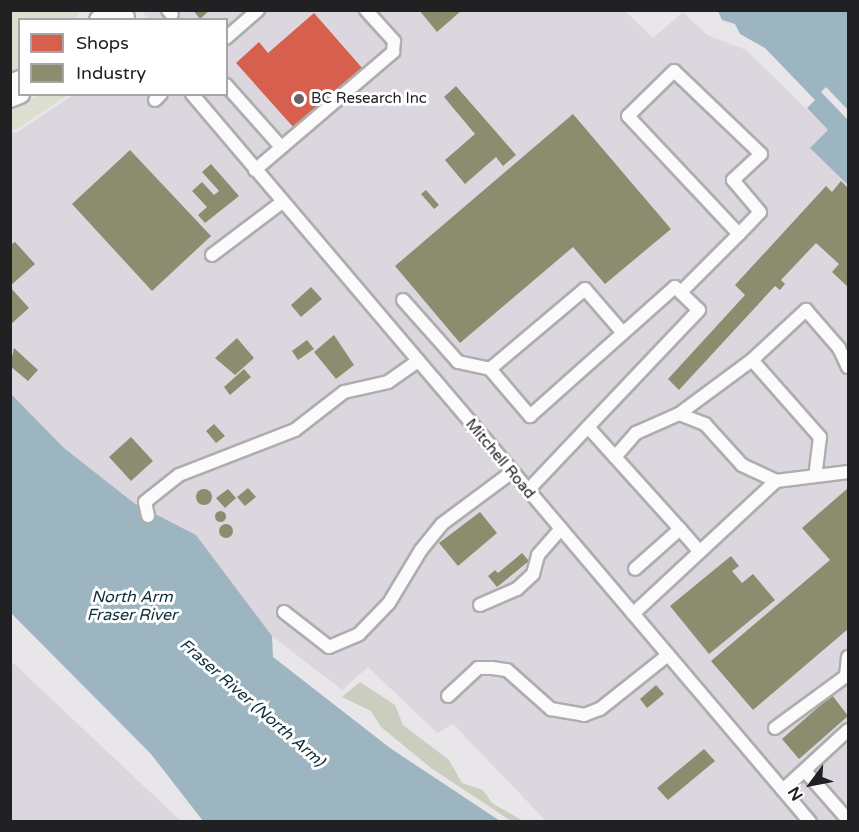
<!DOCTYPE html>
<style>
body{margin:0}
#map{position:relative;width:859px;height:832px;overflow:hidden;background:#e8e6e9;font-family:"Varela Round",sans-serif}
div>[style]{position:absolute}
.built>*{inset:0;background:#dcd7df}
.green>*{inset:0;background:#dcdfd0}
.forest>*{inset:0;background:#cbcebe}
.water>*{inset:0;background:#9cb5c0}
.pier>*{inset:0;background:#e8e6e9}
.shops>*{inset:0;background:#d6604d}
.industry>*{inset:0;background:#8c8c6e}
.round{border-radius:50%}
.roads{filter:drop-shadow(2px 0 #aeadaf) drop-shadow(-2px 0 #aeadaf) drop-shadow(0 2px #aeadaf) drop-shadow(0 -2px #aeadaf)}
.minor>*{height:12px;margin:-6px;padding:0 6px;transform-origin:6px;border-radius:6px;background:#fcfbfc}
.highway>*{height:18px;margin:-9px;padding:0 9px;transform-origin:9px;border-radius:9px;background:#fcfbfc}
.dots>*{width:16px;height:16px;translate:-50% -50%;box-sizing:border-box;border:3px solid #fff;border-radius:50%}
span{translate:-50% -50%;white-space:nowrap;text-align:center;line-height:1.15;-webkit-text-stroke:6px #fff;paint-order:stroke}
.poi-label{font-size:15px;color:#212022}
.left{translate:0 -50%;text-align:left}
.street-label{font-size:15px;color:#212022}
.water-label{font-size:16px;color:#0c2f3b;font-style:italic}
.frame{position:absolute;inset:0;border:12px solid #212022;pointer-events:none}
.legend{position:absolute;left:18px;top:18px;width:210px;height:78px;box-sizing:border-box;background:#fff;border:2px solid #a6a6a7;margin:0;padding:8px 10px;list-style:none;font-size:18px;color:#212022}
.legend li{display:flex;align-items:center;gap:12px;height:30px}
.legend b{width:30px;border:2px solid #a6a6a7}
.north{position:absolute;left:781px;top:754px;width:60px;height:60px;-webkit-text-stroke:4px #fff;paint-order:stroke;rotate:238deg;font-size:16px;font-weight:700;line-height:24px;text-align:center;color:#212022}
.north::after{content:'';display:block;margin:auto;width:21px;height:27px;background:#212022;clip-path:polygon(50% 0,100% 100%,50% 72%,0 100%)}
</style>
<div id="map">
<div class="built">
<i style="clip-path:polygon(141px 11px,625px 11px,653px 38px,683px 12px,707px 35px,746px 50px,828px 130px,811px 148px,848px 185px,848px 821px,546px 821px,453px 724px,437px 733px,368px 667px,342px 690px,272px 636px,196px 535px,134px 503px,64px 448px,11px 394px,11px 133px,16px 133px,73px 95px,226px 94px,226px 20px,149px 19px)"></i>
<i style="clip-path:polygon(10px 661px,11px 661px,181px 821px,11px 821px)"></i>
</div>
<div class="green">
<i style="clip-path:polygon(10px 11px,11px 10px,80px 11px,76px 19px,20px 20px,19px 68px,11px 72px)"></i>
<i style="clip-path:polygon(40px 95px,68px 95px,17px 129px,11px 129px,11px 107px)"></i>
</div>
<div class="forest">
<i style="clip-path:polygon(360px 682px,395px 705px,403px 725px,449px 760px,462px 783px,483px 790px,492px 803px,523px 821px,511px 821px,431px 768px,381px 727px,371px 711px,342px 697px)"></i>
</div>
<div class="water">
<i style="clip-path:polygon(718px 11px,848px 11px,848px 185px,810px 148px,828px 130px,807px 108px,815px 100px,765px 48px,740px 34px,735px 24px,722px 20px)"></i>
<i style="clip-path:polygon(11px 394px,64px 448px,134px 503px,196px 535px,272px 636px,273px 657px,390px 748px,500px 821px,203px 821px,151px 754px,11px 613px)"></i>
</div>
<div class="pier">
<i style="clip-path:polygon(826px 87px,848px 110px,848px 120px,821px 92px)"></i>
</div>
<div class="shops">
<i style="clip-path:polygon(314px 13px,363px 69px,295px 129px,236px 63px,259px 42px,268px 53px)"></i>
</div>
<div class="industry">
<i style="clip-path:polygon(193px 10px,210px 10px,200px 19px)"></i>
<i style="clip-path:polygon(419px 10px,462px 10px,437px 32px)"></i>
<i style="clip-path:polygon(456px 86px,516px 155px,503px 166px,496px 157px,465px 184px,445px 160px,475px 134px,444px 97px)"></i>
<i style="clip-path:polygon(573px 114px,671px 229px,605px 284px,573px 247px,460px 343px,395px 266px)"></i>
<i style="clip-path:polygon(130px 150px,211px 236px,152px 291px,72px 204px)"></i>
<i style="clip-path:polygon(211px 164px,239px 196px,205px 223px,198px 215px,207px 207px,192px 191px,202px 182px,214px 195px,219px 191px,202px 172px)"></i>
<i style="clip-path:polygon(841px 181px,848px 188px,848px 287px,832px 272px,839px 264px,816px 243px,781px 280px,785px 284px,780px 290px,775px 286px,679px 390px,668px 379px,745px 295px,735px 285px,826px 186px,832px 192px)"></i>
<i style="clip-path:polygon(426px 190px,439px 205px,434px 209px,421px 194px)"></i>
<i style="clip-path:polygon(15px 242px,35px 264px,10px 286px,10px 245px)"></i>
<i style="clip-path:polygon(10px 287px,29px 308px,10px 325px)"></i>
<i style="clip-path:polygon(311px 287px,322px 299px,301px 317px,291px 305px)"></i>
<i style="clip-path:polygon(334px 335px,354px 365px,336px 379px,314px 352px)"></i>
<i style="clip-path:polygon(237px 338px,254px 358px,235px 375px,215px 358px)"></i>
<i style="clip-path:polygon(307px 340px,314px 349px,298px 360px,292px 351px)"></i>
<i style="clip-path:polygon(14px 348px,38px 370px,28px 381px,10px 366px)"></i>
<i style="clip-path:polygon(244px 369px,251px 377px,230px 395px,224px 387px)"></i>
<i style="clip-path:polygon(214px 424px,225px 436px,216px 443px,206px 431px)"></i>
<i style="clip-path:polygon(131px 437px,153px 461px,131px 481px,109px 457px)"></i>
<i style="clip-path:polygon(248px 488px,256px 497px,245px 506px,237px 497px)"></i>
<i style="clip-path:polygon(848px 488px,848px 629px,753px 710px,711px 661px,830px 560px,802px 528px)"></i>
<i class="round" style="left:196px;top:489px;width:16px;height:16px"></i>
<i style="clip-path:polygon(228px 489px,236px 498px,225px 508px,216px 498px)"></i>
<i class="round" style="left:214.5px;top:510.5px;width:11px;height:11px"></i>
<i style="clip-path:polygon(480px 512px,497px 533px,458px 566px,439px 543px)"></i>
<i class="round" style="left:219px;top:524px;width:14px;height:14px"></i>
<i style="clip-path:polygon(522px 553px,529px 561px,497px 587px,488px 576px,495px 570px,498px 573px)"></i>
<i style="clip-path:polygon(731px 556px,739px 566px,732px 571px,742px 583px,753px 574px,775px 600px,709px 654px,670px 606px)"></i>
<i style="clip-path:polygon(656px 685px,664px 694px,647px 708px,640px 699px)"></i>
<i style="clip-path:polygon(832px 695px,848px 716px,799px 759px,782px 739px)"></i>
<i style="clip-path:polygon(704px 749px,715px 761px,668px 800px,657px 788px)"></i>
</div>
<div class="roads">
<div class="minor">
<i style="left:168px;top:10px;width:6px;rotate:51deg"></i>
<i style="left:226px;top:38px;width:43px;rotate:-41.2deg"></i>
<i style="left:226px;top:85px;width:83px;rotate:48.4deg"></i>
<i style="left:192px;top:94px;width:955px;rotate:49.67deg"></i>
<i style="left:155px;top:100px;width:8px;rotate:-45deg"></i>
<i style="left:255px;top:170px;width:182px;rotate:-40.5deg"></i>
<i style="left:393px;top:52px;width:11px;rotate:-85deg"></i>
<i style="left:394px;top:41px;width:42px;rotate:-132.1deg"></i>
<i style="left:212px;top:255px;width:88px;rotate:-37.1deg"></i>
<i style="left:681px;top:292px;width:82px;rotate:-45deg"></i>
<i style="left:739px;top:234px;width:30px;rotate:-46deg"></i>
<i style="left:760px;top:212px;width:42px;rotate:-130.2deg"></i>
<i style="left:733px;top:180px;width:38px;rotate:-43deg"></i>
<i style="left:761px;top:154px;width:120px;rotate:-136.3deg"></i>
<i style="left:674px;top:71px;width:64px;rotate:135.6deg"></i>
<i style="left:628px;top:116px;width:162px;rotate:46.8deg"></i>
<i style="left:403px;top:300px;width:83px;rotate:48.4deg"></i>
<i style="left:458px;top:362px;width:33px;rotate:12deg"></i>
<i style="left:490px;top:369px;width:62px;rotate:49.6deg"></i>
<i style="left:530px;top:416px;width:194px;rotate:-41.7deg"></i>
<i style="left:675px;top:287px;width:33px;rotate:44deg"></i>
<i style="left:699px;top:310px;width:248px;rotate:133.5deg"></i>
<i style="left:752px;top:360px;width:74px;rotate:-42.8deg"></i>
<i style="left:806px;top:310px;width:50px;rotate:49deg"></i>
<i style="left:839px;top:348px;width:21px;rotate:65deg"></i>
<i style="left:490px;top:369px;width:124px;rotate:-40.1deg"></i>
<i style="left:585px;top:289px;width:58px;rotate:49.2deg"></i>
<i style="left:679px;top:414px;width:91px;rotate:-36.5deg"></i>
<i style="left:752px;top:360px;width:103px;rotate:48.6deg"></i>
<i style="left:820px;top:437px;width:39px;rotate:97deg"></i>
<i style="left:588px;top:427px;width:137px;rotate:48deg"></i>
<i style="left:680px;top:529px;width:60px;rotate:138.4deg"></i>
<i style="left:615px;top:457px;width:32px;rotate:-49deg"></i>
<i style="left:636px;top:433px;width:47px;rotate:-23.8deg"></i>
<i style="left:679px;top:414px;width:28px;rotate:21deg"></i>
<i style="left:705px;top:424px;width:55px;rotate:47.9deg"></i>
<i style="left:742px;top:465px;width:38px;rotate:25deg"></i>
<i style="left:776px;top:481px;width:195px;rotate:137.1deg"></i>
<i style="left:776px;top:481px;width:73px;rotate:-7.1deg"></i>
<i style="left:148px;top:516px;width:14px;rotate:-102deg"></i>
<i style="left:145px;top:502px;width:43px;rotate:-38.5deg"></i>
<i style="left:179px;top:475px;width:124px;rotate:-21.2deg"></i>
<i style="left:295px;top:430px;width:62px;rotate:-37.8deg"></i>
<i style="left:344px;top:392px;width:45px;rotate:-12.8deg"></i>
<i style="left:388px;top:382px;width:37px;rotate:-35deg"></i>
<i style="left:680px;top:529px;width:30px;rotate:49deg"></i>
<i style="left:480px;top:605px;width:40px;rotate:-23.4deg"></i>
<i style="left:517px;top:589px;width:22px;rotate:-43deg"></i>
<i style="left:533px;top:574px;width:20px;rotate:-75deg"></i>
<i style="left:538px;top:555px;width:35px;rotate:-49deg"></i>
<i style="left:284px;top:612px;width:57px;rotate:37.9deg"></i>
<i style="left:329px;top:647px;width:33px;rotate:-23deg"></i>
<i style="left:359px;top:634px;width:43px;rotate:-45.9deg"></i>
<i style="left:389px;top:603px;width:62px;rotate:-58.9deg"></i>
<i style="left:421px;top:550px;width:33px;rotate:-51deg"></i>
<i style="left:442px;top:524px;width:87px;rotate:-36.6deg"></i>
<i style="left:448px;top:696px;width:41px;rotate:-43deg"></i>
<i style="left:478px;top:668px;width:14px"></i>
<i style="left:492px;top:668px;width:15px;rotate:8deg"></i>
<i style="left:507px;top:670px;width:59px;rotate:41.6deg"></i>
<i style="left:551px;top:709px;width:34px;rotate:10deg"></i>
<i style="left:584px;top:715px;width:17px;rotate:-21deg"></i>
<i style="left:600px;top:709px;width:87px;rotate:-38.5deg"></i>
<i style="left:775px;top:728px;width:88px;rotate:-36.2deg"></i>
<i style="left:846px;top:676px;width:19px;rotate:-84deg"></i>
<i style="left:805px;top:771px;width:65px;rotate:48.7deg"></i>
<i style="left:783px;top:790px;width:88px;rotate:-42.7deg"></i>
</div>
<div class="highway">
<i style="left:99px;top:20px;width:15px;rotate:-42deg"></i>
<i style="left:122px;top:20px;width:4px;rotate:-45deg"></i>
<i style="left:10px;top:84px;width:11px;rotate:-22deg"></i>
<i style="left:10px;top:98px;width:11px;rotate:-22deg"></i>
</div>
</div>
<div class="dots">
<i style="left:299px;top:99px;background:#676568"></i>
</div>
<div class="poi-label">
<span class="left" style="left:311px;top:99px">BC Research Inc</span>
</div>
<div class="street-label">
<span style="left:500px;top:459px;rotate:50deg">Mitchell Road</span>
</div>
<div class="water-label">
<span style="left:132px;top:606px">North Arm<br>Fraser River</span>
<span style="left:252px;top:703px;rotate:41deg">Fraser River (North Arm)</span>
</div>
<div class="frame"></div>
<ul class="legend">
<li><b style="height:16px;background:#d6604d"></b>Shops</li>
<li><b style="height:16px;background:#8c8c6e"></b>Industry</li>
</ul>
<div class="north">N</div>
</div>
